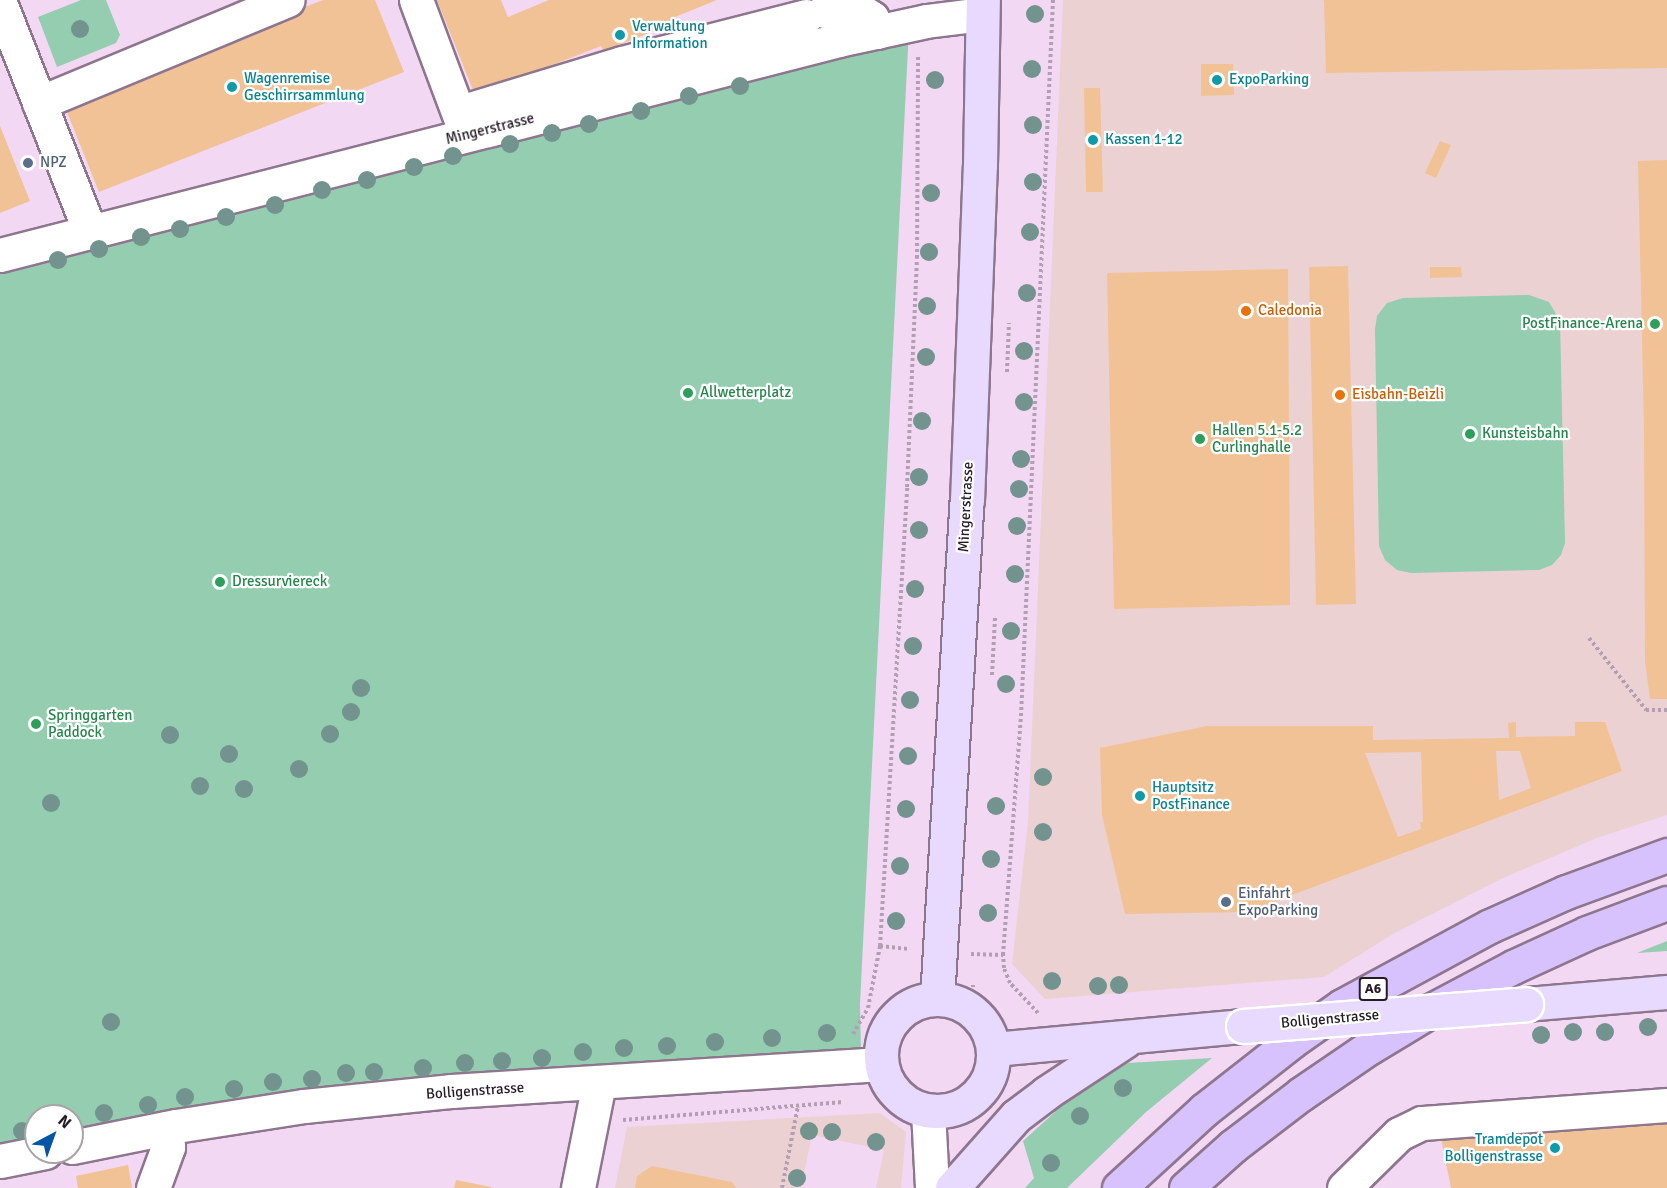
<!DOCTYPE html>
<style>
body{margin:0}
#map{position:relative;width:1667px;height:1188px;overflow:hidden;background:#f3d8f3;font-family:Signika,sans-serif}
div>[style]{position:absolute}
.commercial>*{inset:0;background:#ecd1d2}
.green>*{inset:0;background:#94cdaf}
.building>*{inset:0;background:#f1c295}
.path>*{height:4px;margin-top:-2px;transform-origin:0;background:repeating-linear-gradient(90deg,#b39eb3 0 3px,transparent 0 6px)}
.roads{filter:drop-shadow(2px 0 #8e768e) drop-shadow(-2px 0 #8e768e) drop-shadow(0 2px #8e768e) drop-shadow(0 -2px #8e768e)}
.minor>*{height:33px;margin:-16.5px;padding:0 16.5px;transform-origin:16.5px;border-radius:16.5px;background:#fff}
.major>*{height:33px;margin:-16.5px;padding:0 16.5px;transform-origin:16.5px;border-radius:16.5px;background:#e7dafe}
.major>.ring{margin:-16.5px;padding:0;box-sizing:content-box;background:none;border:33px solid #e7dafe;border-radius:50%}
.highway>*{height:33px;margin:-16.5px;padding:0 16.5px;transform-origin:16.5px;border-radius:16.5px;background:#d7c2fe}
.bridges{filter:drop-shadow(2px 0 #fff) drop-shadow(-2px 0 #fff) drop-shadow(0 2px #fff) drop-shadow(0 -2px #fff)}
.major-bridge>*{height:33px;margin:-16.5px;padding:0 16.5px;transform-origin:16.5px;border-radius:16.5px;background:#e7dafe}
.trees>*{width:18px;height:18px;margin:-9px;border-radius:50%;background:#73938f}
.dots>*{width:16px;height:16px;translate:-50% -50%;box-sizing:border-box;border:3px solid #fff;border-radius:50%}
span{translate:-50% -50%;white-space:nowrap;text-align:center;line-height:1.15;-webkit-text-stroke:4.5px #fff;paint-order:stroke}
.shield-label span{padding:2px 4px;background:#fff;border:2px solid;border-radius:4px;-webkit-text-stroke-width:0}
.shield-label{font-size:14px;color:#261c26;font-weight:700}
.culture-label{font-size:15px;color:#0d838f}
.left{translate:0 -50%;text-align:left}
.right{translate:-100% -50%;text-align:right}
.street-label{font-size:15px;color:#261c26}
.service-label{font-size:15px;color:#4e5e75}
.food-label{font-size:15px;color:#c56008}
.leisure-label{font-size:15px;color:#27864d}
.north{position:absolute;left:24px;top:1104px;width:60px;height:60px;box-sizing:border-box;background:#fff;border:2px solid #a8a4a8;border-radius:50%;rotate:41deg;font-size:16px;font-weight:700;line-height:24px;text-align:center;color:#261c26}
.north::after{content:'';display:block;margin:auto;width:21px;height:27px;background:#0056a4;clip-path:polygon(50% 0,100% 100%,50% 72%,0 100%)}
</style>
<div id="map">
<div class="commercial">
<i style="clip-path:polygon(1063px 0,1667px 0,1667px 815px,1597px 838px,1501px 879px,1393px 934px,1324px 977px,1045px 999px,1012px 964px,1028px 821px)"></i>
<i style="clip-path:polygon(880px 1113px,906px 1132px,901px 1188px,876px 1188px,884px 1150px,812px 1135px,801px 1188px,615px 1188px,627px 1127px)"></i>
</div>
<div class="green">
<i style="clip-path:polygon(81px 0,106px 0,120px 35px,116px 43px,57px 67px,38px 17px)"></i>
<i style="clip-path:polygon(909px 28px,860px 1004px,861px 1052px,451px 1074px,302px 1089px,173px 1109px,72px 1129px,72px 1116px,36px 1116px,36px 1136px,0 1144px,0 258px)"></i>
<i style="clip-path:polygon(1529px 295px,1549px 302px,1560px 321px,1565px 543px,1561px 555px,1552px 565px,1539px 570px,1411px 573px,1397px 570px,1385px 560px,1379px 546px,1375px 329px,1377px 316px,1387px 303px,1403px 298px)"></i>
<i style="clip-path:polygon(1667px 941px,1667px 951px,1637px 953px)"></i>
<i style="clip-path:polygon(1212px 1058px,1146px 1112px,1067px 1188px,1025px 1188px,1034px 1178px,1023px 1141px,1055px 1112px,1054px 1101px,1128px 1063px)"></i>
</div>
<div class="building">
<i style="clip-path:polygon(323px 0,375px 0,404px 72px,99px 192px,63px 102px)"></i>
<i style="clip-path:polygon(437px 0,501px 0,508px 17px,549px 0,717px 0,670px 19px,672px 24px,603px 51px,601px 46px,475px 95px)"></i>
<i style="clip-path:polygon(1324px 0,1667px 0,1667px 68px,1326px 73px)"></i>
<i style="clip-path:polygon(1201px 64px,1233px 64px,1234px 95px,1201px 96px)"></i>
<i style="clip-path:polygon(1084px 88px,1100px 88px,1103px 192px,1086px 192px)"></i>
<i style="clip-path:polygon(0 126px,30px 201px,0 213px)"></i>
<i style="clip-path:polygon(1440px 141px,1451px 145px,1436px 178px,1425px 173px)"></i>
<i style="clip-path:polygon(1667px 160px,1667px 699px,1650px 699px,1645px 661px,1644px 430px,1638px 161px)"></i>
<i style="clip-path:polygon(1348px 266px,1356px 604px,1316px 605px,1309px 267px)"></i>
<i style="clip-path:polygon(1430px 267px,1461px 267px,1462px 277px,1430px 278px)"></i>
<i style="clip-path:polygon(1288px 269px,1290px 605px,1114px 609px,1107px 273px)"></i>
<i style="clip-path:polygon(evenodd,1516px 722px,1516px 737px,1575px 736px,1575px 722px,1605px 722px,1622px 771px,1247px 912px,1125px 914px,1102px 815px,1100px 748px,1207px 726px,1373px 726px,1373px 740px,1509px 738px,1508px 723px,1516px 722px,1496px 751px,1520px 751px,1531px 788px,1499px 800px,1496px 751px,1516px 722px,1421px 752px,1423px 822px,1420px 822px,1421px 829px,1398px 837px,1365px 753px,1421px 752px)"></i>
<i style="clip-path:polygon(1667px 1120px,1667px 1188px,1451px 1188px,1441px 1138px)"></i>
<i style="clip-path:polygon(128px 1165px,132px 1188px,78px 1188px,76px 1176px)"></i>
<i style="clip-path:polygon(652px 1166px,732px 1182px,736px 1188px,635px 1188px,637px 1176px)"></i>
<i style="clip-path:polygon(456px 1180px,491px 1187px,491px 1188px,454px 1188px)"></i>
</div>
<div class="path">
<i style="left:1007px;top:372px;width:49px;rotate:-87.7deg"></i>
<i style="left:1589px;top:638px;width:92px;rotate:51.6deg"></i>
<i style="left:1646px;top:710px;width:21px"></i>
<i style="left:992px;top:675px;width:58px;rotate:-87deg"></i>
<i style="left:880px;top:946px;width:30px;rotate:6deg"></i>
<i style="left:971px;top:954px;width:32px;rotate:2deg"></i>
<i style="left:973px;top:1011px;width:26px;rotate:-90deg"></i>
<i style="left:1038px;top:1013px;width:41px;rotate:-133deg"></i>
<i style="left:1010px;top:983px;width:16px;rotate:-112deg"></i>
<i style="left:1004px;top:968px;width:13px;rotate:-94deg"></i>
<i style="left:1003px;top:955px;width:240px;rotate:-85.7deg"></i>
<i style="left:1021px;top:716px;width:717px;rotate:-87.44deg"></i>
<i style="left:853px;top:1034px;width:30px;rotate:-60deg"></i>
<i style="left:868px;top:1008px;width:63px;rotate:-79deg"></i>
<i style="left:880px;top:946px;width:460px;rotate:-86.6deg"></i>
<i style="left:907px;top:487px;width:229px;rotate:-87.5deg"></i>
<i style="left:917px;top:258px;width:203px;rotate:-89.7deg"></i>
<i style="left:623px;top:1120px;width:221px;rotate:-4.7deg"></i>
<i style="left:782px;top:1188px;width:84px;rotate:-79deg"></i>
</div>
<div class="roads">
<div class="minor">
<i style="left:416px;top:0;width:143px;rotate:69.5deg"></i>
<i style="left:0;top:3px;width:246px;rotate:68.5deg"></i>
<i style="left:824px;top:11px;width:20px;rotate:-15deg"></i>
<i style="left:843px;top:6px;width:12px;rotate:5deg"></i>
<i style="left:855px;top:7px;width:20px;rotate:33deg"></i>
<i style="left:872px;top:18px;width:15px;rotate:70deg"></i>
<i style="left:39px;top:103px;width:269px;rotate:-22.5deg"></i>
<i style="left:460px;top:112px;width:169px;rotate:-16.8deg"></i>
<i style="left:622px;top:63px;width:190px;rotate:-14.3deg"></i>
<i style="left:0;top:255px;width:866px;rotate:-14.37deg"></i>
<i style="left:839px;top:40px;width:89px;rotate:-12.3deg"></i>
<i style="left:926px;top:21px;width:56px;rotate:-7.1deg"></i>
<i style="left:928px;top:1111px;width:77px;rotate:87deg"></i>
<i style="left:72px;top:1147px;width:106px;rotate:-11.4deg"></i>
<i style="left:176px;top:1126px;width:130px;rotate:-8.9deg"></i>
<i style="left:304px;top:1106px;width:149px;rotate:-5.8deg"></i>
<i style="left:452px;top:1091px;width:430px;rotate:-3.6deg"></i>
<i style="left:0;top:1161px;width:46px;rotate:-11.3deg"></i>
<i style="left:153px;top:1188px;width:44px;rotate:-69.9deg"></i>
<i style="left:168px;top:1147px;width:19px;rotate:-96deg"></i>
<i style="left:578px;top:1188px;width:107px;rotate:-78.7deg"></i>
<i style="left:1344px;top:1188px;width:77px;rotate:-44.5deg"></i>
<i style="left:1399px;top:1134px;width:25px;rotate:-26deg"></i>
<i style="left:1422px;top:1123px;width:246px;rotate:-4.2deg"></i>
</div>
<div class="major">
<i class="ring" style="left:881px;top:999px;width:79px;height:79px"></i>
<i style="left:937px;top:999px;width:499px;rotate:-86.6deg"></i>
<i style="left:967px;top:501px;width:336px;rotate:-87.8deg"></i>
<i style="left:980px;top:165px;width:165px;rotate:-89deg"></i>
<i style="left:1526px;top:1004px;width:142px;rotate:-4.9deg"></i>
<i style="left:994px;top:1049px;width:250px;rotate:-5.3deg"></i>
<i style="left:952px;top:1188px;width:96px;rotate:-48.4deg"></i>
<i style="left:1016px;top:1116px;width:38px;rotate:-37deg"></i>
<i style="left:1046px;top:1093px;width:95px;rotate:-33.4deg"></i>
</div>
<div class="highway">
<i style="left:1119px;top:1188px;width:115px;rotate:-42.5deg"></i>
<i style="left:1204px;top:1110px;width:112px;rotate:-38.1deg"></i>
<i style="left:1292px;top:1041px;width:61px;rotate:-35deg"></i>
<i style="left:1342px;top:1006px;width:168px;rotate:-28.4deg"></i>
<i style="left:1490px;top:926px;width:83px;rotate:-24.1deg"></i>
<i style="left:1566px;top:892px;width:108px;rotate:-20.1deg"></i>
<i style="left:1186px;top:1188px;width:63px;rotate:-41.8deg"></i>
<i style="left:1233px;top:1146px;width:86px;rotate:-37.4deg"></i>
<i style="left:1301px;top:1094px;width:83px;rotate:-34.3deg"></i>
<i style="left:1370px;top:1047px;width:70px;rotate:-31deg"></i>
<i style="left:1430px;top:1011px;width:94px;rotate:-27.9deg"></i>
<i style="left:1513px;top:967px;width:81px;rotate:-24.7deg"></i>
<i style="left:1587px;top:933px;width:85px;rotate:-20.6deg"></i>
</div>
</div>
<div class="bridges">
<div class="major-bridge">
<i style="left:1243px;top:1026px;width:284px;rotate:-4.4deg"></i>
</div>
</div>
<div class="trees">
<i style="left:1035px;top:14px"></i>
<i style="left:80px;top:29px"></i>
<i style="left:1032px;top:69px"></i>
<i style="left:935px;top:80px"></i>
<i style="left:740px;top:86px"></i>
<i style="left:689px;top:96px"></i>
<i style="left:641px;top:111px"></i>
<i style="left:589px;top:124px"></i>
<i style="left:1033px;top:125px"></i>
<i style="left:552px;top:133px"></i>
<i style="left:510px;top:144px"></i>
<i style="left:453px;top:156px"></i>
<i style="left:414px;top:167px"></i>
<i style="left:367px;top:180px"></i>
<i style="left:1033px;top:182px"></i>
<i style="left:322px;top:190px"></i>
<i style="left:931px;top:193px"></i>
<i style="left:275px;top:205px"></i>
<i style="left:226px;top:217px"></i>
<i style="left:180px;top:229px"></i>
<i style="left:1030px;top:232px"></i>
<i style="left:141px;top:237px"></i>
<i style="left:99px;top:249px"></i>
<i style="left:929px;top:252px"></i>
<i style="left:58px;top:260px"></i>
<i style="left:1027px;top:293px"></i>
<i style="left:927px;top:306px"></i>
<i style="left:1024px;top:351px"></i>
<i style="left:926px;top:357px"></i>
<i style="left:1024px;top:402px"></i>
<i style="left:922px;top:421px"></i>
<i style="left:1021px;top:459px"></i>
<i style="left:919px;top:477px"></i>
<i style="left:1019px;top:489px"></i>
<i style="left:1017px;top:526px"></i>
<i style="left:919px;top:530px"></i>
<i style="left:1015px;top:574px"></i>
<i style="left:915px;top:589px"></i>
<i style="left:1011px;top:631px"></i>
<i style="left:913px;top:646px"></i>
<i style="left:1006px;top:684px"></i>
<i style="left:361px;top:688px"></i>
<i style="left:910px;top:700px"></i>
<i style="left:351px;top:712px"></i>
<i style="left:330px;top:734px"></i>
<i style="left:170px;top:735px"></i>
<i style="left:229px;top:754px"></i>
<i style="left:908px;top:756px"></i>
<i style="left:299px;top:769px"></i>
<i style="left:1043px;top:777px"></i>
<i style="left:200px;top:786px"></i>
<i style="left:244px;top:789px"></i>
<i style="left:51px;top:803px"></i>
<i style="left:996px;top:806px"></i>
<i style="left:906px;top:809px"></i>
<i style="left:1043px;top:832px"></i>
<i style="left:991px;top:859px"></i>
<i style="left:900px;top:866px"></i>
<i style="left:988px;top:913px"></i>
<i style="left:896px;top:921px"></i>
<i style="left:1052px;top:981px"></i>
<i style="left:1119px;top:985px"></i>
<i style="left:1098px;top:986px"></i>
<i style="left:111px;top:1022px"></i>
<i style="left:1648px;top:1027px"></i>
<i style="left:1573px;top:1032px"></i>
<i style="left:1605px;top:1032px"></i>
<i style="left:827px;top:1033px"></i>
<i style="left:1541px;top:1035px"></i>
<i style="left:772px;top:1038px"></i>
<i style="left:715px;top:1042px"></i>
<i style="left:667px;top:1046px"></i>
<i style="left:624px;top:1048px"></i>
<i style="left:583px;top:1052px"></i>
<i style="left:542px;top:1058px"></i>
<i style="left:502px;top:1061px"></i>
<i style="left:465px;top:1063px"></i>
<i style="left:423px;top:1068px"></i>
<i style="left:374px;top:1072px"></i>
<i style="left:346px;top:1073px"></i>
<i style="left:312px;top:1079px"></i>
<i style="left:273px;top:1082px"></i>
<i style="left:1123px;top:1088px"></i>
<i style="left:234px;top:1089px"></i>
<i style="left:185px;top:1097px"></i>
<i style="left:148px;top:1105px"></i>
<i style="left:104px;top:1113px"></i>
<i style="left:1080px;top:1116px"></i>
<i style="left:22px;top:1131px"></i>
<i style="left:809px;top:1131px"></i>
<i style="left:832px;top:1132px"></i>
<i style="left:876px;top:1142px"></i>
<i style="left:1051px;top:1163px"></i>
<i style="left:797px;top:1178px"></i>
</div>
<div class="dots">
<i style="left:620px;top:35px;background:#0f9aa8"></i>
<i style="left:1217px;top:80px;background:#0f9aa8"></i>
<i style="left:232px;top:87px;background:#0f9aa8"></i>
<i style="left:1093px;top:140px;background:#0f9aa8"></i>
<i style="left:28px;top:163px;background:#5c6f8a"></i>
<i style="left:1246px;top:311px;background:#e8710a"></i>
<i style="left:1655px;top:324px;background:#2e9e5b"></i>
<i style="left:688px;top:393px;background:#2e9e5b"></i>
<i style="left:1340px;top:395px;background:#e8710a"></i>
<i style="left:1470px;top:434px;background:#2e9e5b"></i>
<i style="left:1200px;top:439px;background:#2e9e5b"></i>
<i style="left:220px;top:582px;background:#2e9e5b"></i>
<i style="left:36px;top:724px;background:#2e9e5b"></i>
<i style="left:1140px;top:796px;background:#0f9aa8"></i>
<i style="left:1226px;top:902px;background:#5c6f8a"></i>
<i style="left:1555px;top:1148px;background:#0f9aa8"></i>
</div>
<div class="shield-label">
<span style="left:1373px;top:989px">A6</span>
</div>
<div class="culture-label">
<span class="left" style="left:632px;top:35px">Verwaltung<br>Information</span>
<span class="left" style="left:244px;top:87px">Wagenremise<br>Geschirrsammlung</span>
<span class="left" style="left:1229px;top:80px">ExpoParking</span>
<span class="left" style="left:1105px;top:140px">Kassen 1-12</span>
<span class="left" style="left:1152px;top:796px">Hauptsitz<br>PostFinance</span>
<span class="right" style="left:1543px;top:1148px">Tramdepot<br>Bolligenstrasse</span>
</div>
<div class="street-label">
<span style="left:490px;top:129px;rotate:-14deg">Mingerstrasse</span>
<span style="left:966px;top:507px;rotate:-87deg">Mingerstrasse</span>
<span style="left:1330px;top:1019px;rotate:-5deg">Bolligenstrasse</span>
<span style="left:475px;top:1091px;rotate:-4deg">Bolligenstrasse</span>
</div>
<div class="service-label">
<span class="left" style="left:40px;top:163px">NPZ</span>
<span class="left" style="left:1238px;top:902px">Einfahrt<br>ExpoParking</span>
</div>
<div class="food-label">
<span class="left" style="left:1258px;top:311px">Caledonia</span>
<span class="left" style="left:1352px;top:395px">Eisbahn-Beizli</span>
</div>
<div class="leisure-label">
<span class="right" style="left:1643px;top:324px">PostFinance-Arena</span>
<span class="left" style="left:700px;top:393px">Allwetterplatz</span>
<span class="left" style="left:1212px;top:439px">Hallen 5.1-5.2<br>Curlinghalle</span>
<span class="left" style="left:1482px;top:434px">Kunsteisbahn</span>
<span class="left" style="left:232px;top:582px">Dressurviereck</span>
<span class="left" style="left:48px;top:724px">Springgarten<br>Paddock</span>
</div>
<div class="north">N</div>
</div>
